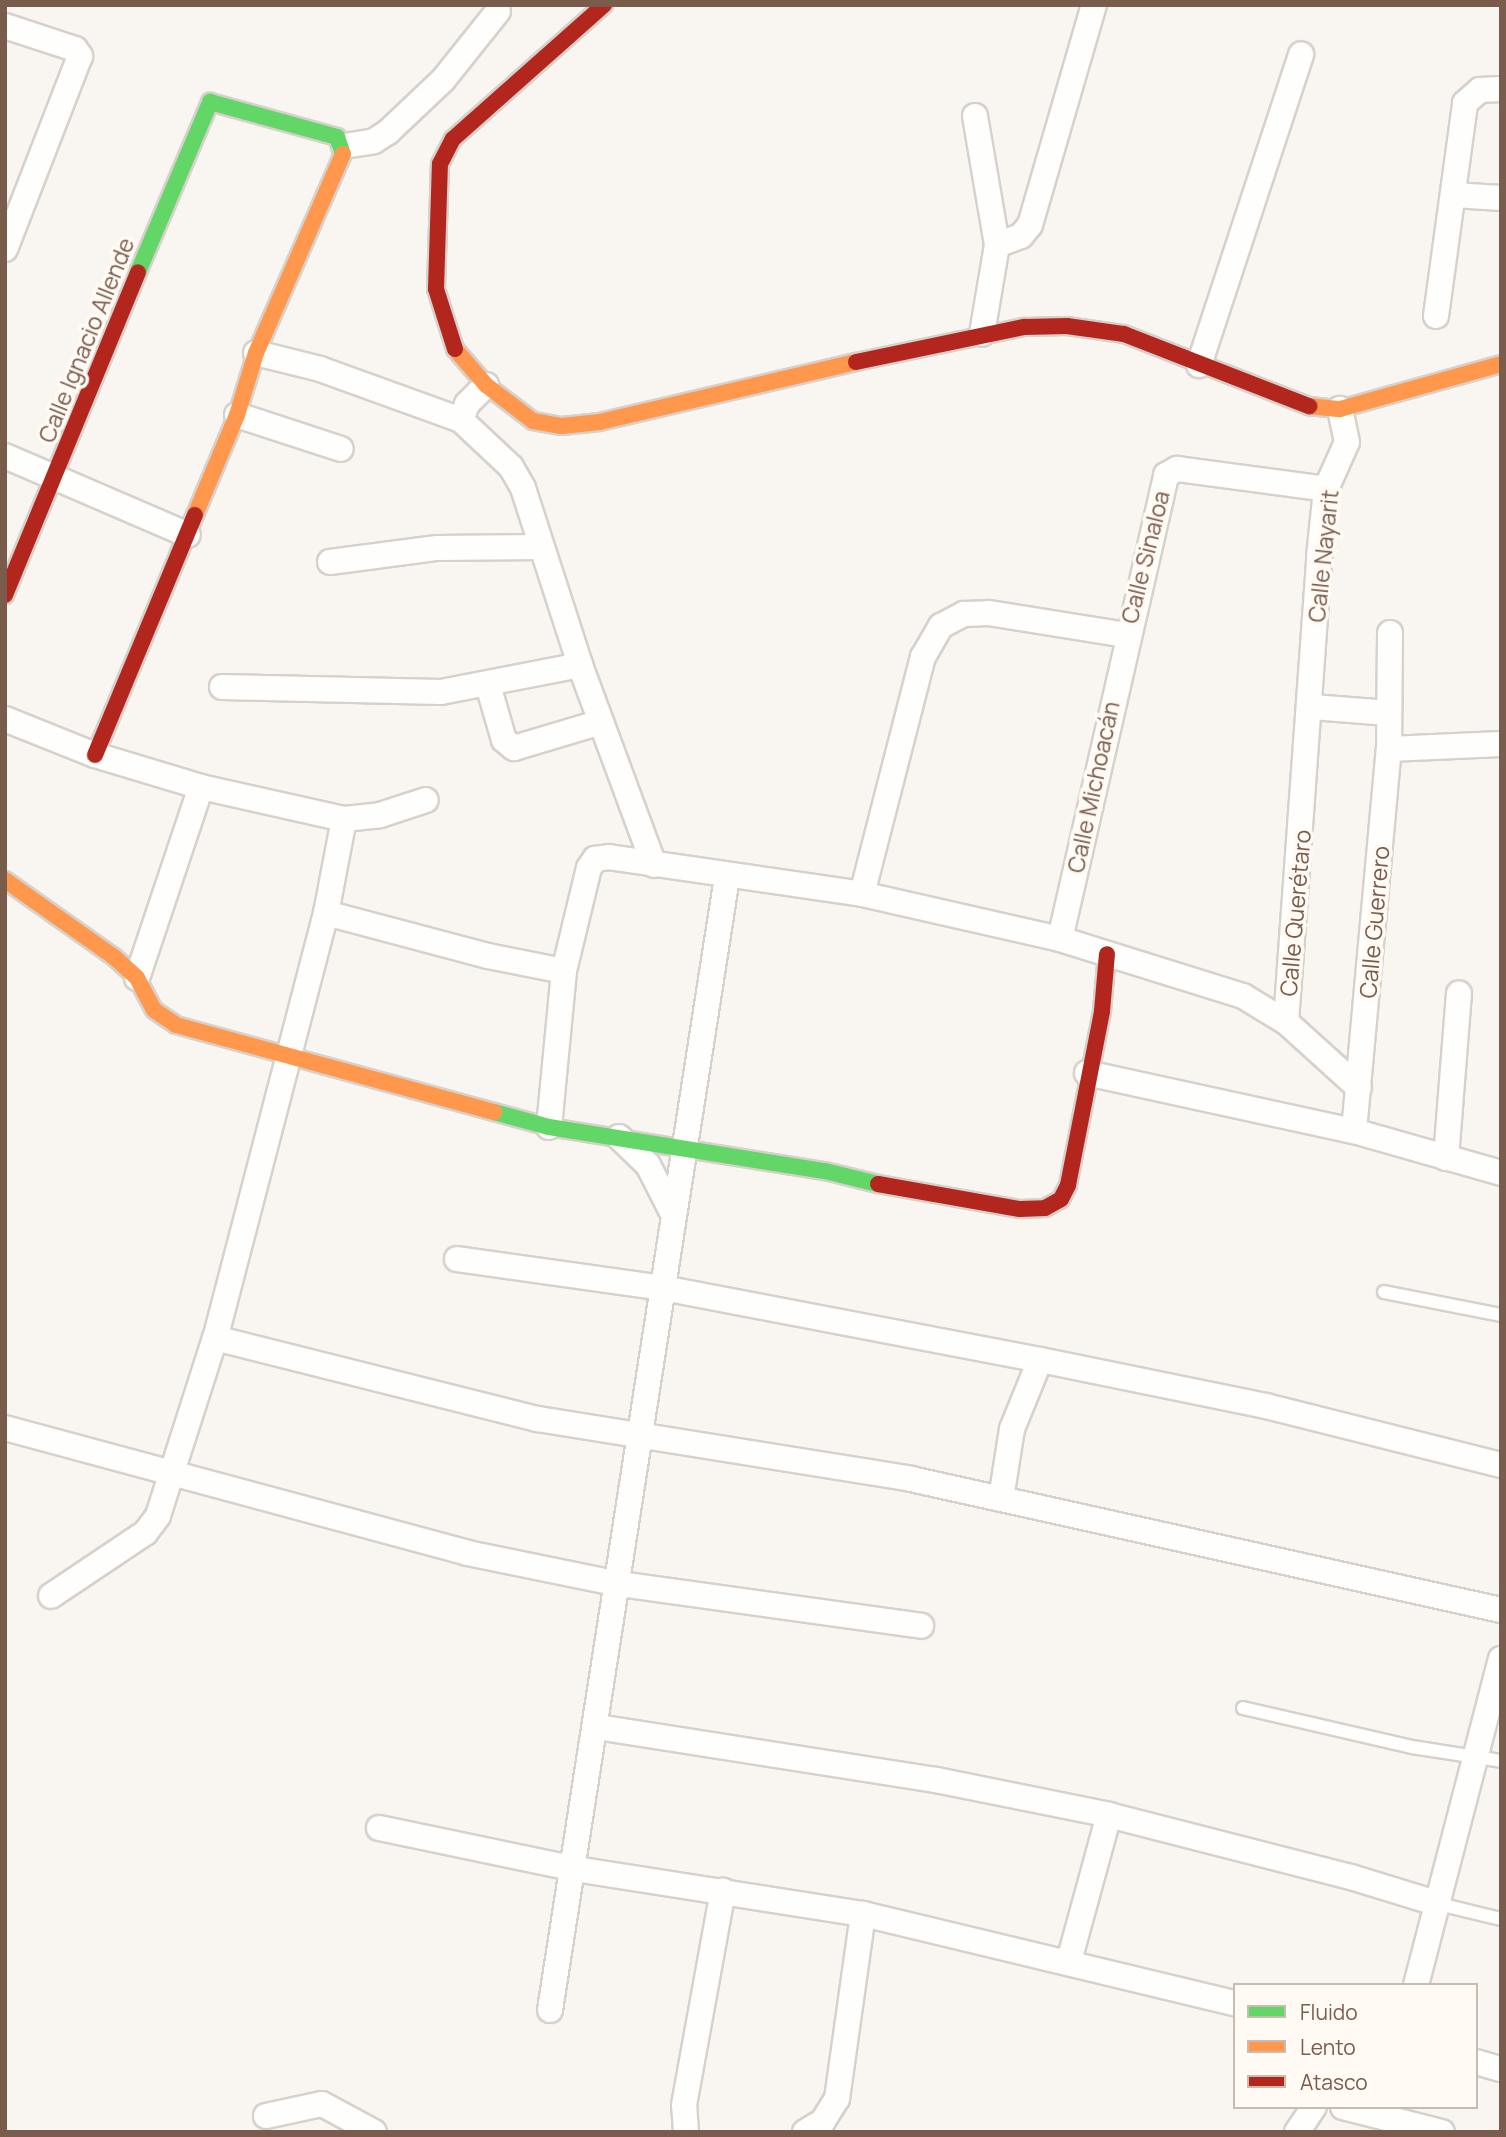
<!DOCTYPE html>
<meta charset="utf-8">
<style>
body{margin:0}
#map{position:relative;width:1506px;height:2137px;overflow:hidden;background:#f9f5f0;font-family:Manrope,sans-serif}
div>[style]{position:absolute}
.roads{filter:drop-shadow(2px 0 #d7d1cb) drop-shadow(-2px 0 #d7d1cb) drop-shadow(0 2px #d7d1cb) drop-shadow(0 -2px #d7d1cb)}
.lane>*{height:12px;margin:-6px;padding:0 6px;transform-origin:6px;border-radius:6px;background:#fefefd}
.street>*{height:24px;margin:-12px;padding:0 12px;transform-origin:12px;border-radius:12px;background:#fefefd}
.fast>*{height:16px;margin:-8px;padding:0 8px;transform-origin:8px;border-radius:8px;background:#63d668}
.slow>*{height:16px;margin:-8px;padding:0 8px;transform-origin:8px;border-radius:8px;background:#ff974d}
.jam>*{height:16px;margin:-8px;padding:0 8px;transform-origin:8px;border-radius:8px;background:#b3261e}
span{translate:-50% -50%;white-space:nowrap;text-align:center;line-height:1.15;-webkit-text-stroke:7px #fffaf3;paint-order:stroke}
.street-label{font-size:23px;color:#7a5c4d}
.frame{position:absolute;inset:0;border:7px solid #7a5c4d;pointer-events:none}
.legend{position:absolute;left:1233px;top:1983px;width:245px;height:126px;box-sizing:border-box;background:#fffaf3;border:2px solid #cabbb1;margin:0;padding:9px 12px;list-style:none;font-size:21px;color:#7a5c4d}
.legend li{display:flex;align-items:center;gap:14px;height:35px}
.legend b{width:35px;border:2px solid #cabbb1}
</style>
<div id="map">
<div class="roads">
<div class="lane">
<i style="left:1384px;top:1292px;width:119px;rotate:11.1deg"></i>
<i style="left:1243px;top:1708px;width:173px;rotate:13deg"></i>
<i style="left:1412px;top:1747px;width:90px;rotate:8.9deg"></i>
<i style="left:1439px;top:1904px;width:64px;rotate:13.6deg"></i>
</div>
<div class="street">
<i style="left:5px;top:26px;width:74px;rotate:18.2deg"></i>
<i style="left:75px;top:49px;width:9px;rotate:54deg"></i>
<i style="left:80px;top:56px;width:207px;rotate:111.2deg"></i>
<i style="left:975px;top:116px;width:131px;rotate:80.3deg"></i>
<i style="left:997px;top:245px;width:90px;rotate:99.6deg"></i>
<i style="left:344px;top:146px;width:30px;rotate:-9deg"></i>
<i style="left:374px;top:141px;width:17px;rotate:-33deg"></i>
<i style="left:388px;top:132px;width:76px;rotate:-43.4deg"></i>
<i style="left:443px;top:80px;width:88px;rotate:-51.4deg"></i>
<i style="left:1454px;top:195px;width:47px;rotate:3.7deg"></i>
<i style="left:997px;top:245px;width:26px;rotate:-21deg"></i>
<i style="left:1021px;top:236px;width:14px;rotate:-51deg"></i>
<i style="left:1030px;top:225px;width:229px;rotate:-73.8deg"></i>
<i style="left:1436px;top:316px;width:215px;rotate:-82.2deg"></i>
<i style="left:1465px;top:103px;width:20px;rotate:-41deg"></i>
<i style="left:1480px;top:90px;width:21px;rotate:-3deg"></i>
<i style="left:256px;top:353px;width:66px;rotate:14deg"></i>
<i style="left:320px;top:369px;width:150px;rotate:19.9deg"></i>
<i style="left:461px;top:420px;width:69px;rotate:43.2deg"></i>
<i style="left:511px;top:467px;width:24px;rotate:60deg"></i>
<i style="left:523px;top:488px;width:186px;rotate:72.1deg"></i>
<i style="left:580px;top:665px;width:213px;rotate:69.7deg"></i>
<i style="left:1199px;top:365px;width:327px;rotate:-71.8deg"></i>
<i style="left:237px;top:415px;width:109px;rotate:18.1deg"></i>
<i style="left:461px;top:420px;width:17px;rotate:-69deg"></i>
<i style="left:467px;top:404px;width:27px;rotate:-45deg"></i>
<i style="left:5px;top:456px;width:199px;rotate:23.3deg"></i>
<i style="left:330px;top:562px;width:108px;rotate:-7.5deg"></i>
<i style="left:437px;top:548px;width:104px;rotate:-0.6deg"></i>
<i style="left:488px;top:685px;width:57px;rotate:73.8deg"></i>
<i style="left:504px;top:740px;width:13px;rotate:39deg"></i>
<i style="left:514px;top:748px;width:91px;rotate:-16.6deg"></i>
<i style="left:222px;top:687px;width:219px;rotate:1.3deg"></i>
<i style="left:441px;top:692px;width:142px;rotate:-11deg"></i>
<i style="left:1312px;top:707px;width:77px;rotate:4.5deg"></i>
<i style="left:5px;top:719px;width:97px;rotate:21.8deg"></i>
<i style="left:95px;top:755px;width:111px;rotate:16.8deg"></i>
<i style="left:201px;top:787px;width:147px;rotate:12.6deg"></i>
<i style="left:344px;top:819px;width:96px;rotate:100.8deg"></i>
<i style="left:326px;top:913px;width:439px;rotate:104.6deg"></i>
<i style="left:215px;top:1338px;width:187px;rotate:107.8deg"></i>
<i style="left:158px;top:1516px;width:21px;rotate:127deg"></i>
<i style="left:145px;top:1533px;width:113px;rotate:146.2deg"></i>
<i style="left:1389px;top:749px;width:112px;rotate:-2.6deg"></i>
<i style="left:344px;top:819px;width:36px;rotate:-6deg"></i>
<i style="left:380px;top:815px;width:48px;rotate:-18.1deg"></i>
<i style="left:862px;top:894px;width:245px;rotate:-75.6deg"></i>
<i style="left:923px;top:657px;width:36px;rotate:-60deg"></i>
<i style="left:941px;top:626px;width:26px;rotate:-28deg"></i>
<i style="left:964px;top:614px;width:25px;rotate:-2deg"></i>
<i style="left:989px;top:613px;width:139px;rotate:9.1deg"></i>
<i style="left:326px;top:913px;width:168px;rotate:14.9deg"></i>
<i style="left:488px;top:956px;width:77px;rotate:11.2deg"></i>
<i style="left:1060px;top:939px;width:476px;rotate:-77.1deg"></i>
<i style="left:1166px;top:475px;width:13px;rotate:-29deg"></i>
<i style="left:1177px;top:469px;width:150px;rotate:7.6deg"></i>
<i style="left:137px;top:978px;width:201px;rotate:-71.5deg"></i>
<i style="left:1286px;top:1022px;width:466px;rotate:-85.9deg"></i>
<i style="left:1319px;top:557px;width:68px;rotate:-84.1deg"></i>
<i style="left:1326px;top:489px;width:51px;rotate:-65.9deg"></i>
<i style="left:1347px;top:442px;width:34px;rotate:-102deg"></i>
<i style="left:1087px;top:1073px;width:273px;rotate:12.3deg"></i>
<i style="left:1354px;top:1131px;width:153px;rotate:15.9deg"></i>
<i style="left:549px;top:1127px;width:157px;rotate:-84.5deg"></i>
<i style="left:564px;top:971px;width:106px;rotate:-76.4deg"></i>
<i style="left:589px;top:868px;width:11px;rotate:-56deg"></i>
<i style="left:595px;top:859px;width:14px;rotate:-8deg"></i>
<i style="left:609px;top:857px;width:256px;rotate:8.3deg"></i>
<i style="left:862px;top:894px;width:203px;rotate:12.8deg"></i>
<i style="left:1060px;top:939px;width:192px;rotate:17.3deg"></i>
<i style="left:1243px;top:996px;width:50px;rotate:31.2deg"></i>
<i style="left:1286px;top:1022px;width:98px;rotate:42.1deg"></i>
<i style="left:1354px;top:1131px;width:384px;rotate:-84.8deg"></i>
<i style="left:1389px;top:749px;width:116px;rotate:-89.5deg"></i>
<i style="left:619px;top:1137px;width:40px;rotate:44deg"></i>
<i style="left:648px;top:1165px;width:57px;rotate:63deg"></i>
<i style="left:1446px;top:1158px;width:165px;rotate:-85.5deg"></i>
<i style="left:457px;top:1259px;width:208px;rotate:8deg"></i>
<i style="left:663px;top:1288px;width:384px;rotate:10.8deg"></i>
<i style="left:1040px;top:1360px;width:231px;rotate:11.5deg"></i>
<i style="left:1266px;top:1406px;width:242px;rotate:14.1deg"></i>
<i style="left:215px;top:1338px;width:333px;rotate:14.1deg"></i>
<i style="left:538px;top:1419px;width:378px;rotate:9.1deg"></i>
<i style="left:911px;top:1479px;width:604px;rotate:12.52deg"></i>
<i style="left:5px;top:1428px;width:479px;rotate:15.1deg"></i>
<i style="left:467px;top:1553px;width:156px;rotate:11.5deg"></i>
<i style="left:620px;top:1584px;width:304px;rotate:7.9deg"></i>
<i style="left:1001px;top:1499px;width:71px;rotate:-81.1deg"></i>
<i style="left:1012px;top:1429px;width:74px;rotate:-67.9deg"></i>
<i style="left:597px;top:1727px;width:343px;rotate:8.9deg"></i>
<i style="left:936px;top:1780px;width:177px;rotate:11.4deg"></i>
<i style="left:1109px;top:1815px;width:250px;rotate:14.4deg"></i>
<i style="left:1351px;top:1877px;width:92px;rotate:17.1deg"></i>
<i style="left:379px;top:1828px;width:200px;rotate:11.8deg"></i>
<i style="left:575px;top:1869px;width:291px;rotate:8.9deg"></i>
<i style="left:863px;top:1914px;width:382px;rotate:13.5deg"></i>
<i style="left:1069px;top:1961px;width:151px;rotate:-74.7deg"></i>
<i style="left:1416px;top:1985px;width:337px;rotate:-75.4deg"></i>
<i style="left:550px;top:2010px;width:1147px;rotate:-81.12deg"></i>
<i style="left:1476px;top:2062px;width:26px;rotate:16deg"></i>
<i style="left:1343px;top:2107px;width:102px;rotate:14.2deg"></i>
<i style="left:266px;top:2116px;width:57px;rotate:-12.1deg"></i>
<i style="left:322px;top:2104px;width:59px;rotate:28.3deg"></i>
<i style="left:686px;top:2132px;width:27px;rotate:-94deg"></i>
<i style="left:684px;top:2105px;width:218px;rotate:-79.7deg"></i>
<i style="left:805px;top:2132px;width:21px;rotate:-31deg"></i>
<i style="left:823px;top:2121px;width:26px;rotate:-58deg"></i>
<i style="left:837px;top:2099px;width:187px;rotate:-82deg"></i>
<i style="left:1297px;top:2132px;width:30px;rotate:-56deg"></i>
</div>
<div class="fast">
<i style="left:138px;top:272px;width:185px;rotate:-67deg"></i>
<i style="left:210px;top:102px;width:132px;rotate:15.4deg"></i>
<i style="left:337px;top:137px;width:18px;rotate:71deg"></i>
<i style="left:494px;top:1112px;width:57px;rotate:15.3deg"></i>
<i style="left:549px;top:1127px;width:279px;rotate:9.1deg"></i>
<i style="left:825px;top:1171px;width:55px;rotate:13.8deg"></i>
</div>
<div class="slow">
<i style="left:455px;top:349px;width:48px;rotate:49.3deg"></i>
<i style="left:486px;top:385px;width:59px;rotate:37.5deg"></i>
<i style="left:533px;top:421px;width:29px;rotate:10deg"></i>
<i style="left:562px;top:426px;width:38px;rotate:-6deg"></i>
<i style="left:600px;top:422px;width:263px;rotate:-13.2deg"></i>
<i style="left:1309px;top:406px;width:31px;rotate:6deg"></i>
<i style="left:1340px;top:409px;width:167px;rotate:-15.6deg"></i>
<i style="left:195px;top:515px;width:108px;rotate:-67.2deg"></i>
<i style="left:237px;top:415px;width:65px;rotate:-73deg"></i>
<i style="left:256px;top:353px;width:217px;rotate:-66.4deg"></i>
<i style="left:5px;top:880px;width:133px;rotate:35.2deg"></i>
<i style="left:114px;top:957px;width:31px;rotate:42deg"></i>
<i style="left:137px;top:978px;width:36px;rotate:62deg"></i>
<i style="left:154px;top:1010px;width:27px;rotate:34deg"></i>
<i style="left:176px;top:1025px;width:330px;rotate:15.3deg"></i>
</div>
<div class="jam">
<i style="left:455px;top:349px;width:63px;rotate:-107.6deg"></i>
<i style="left:436px;top:289px;width:125px;rotate:-88.2deg"></i>
<i style="left:440px;top:164px;width:28px;rotate:-63deg"></i>
<i style="left:453px;top:139px;width:202px;rotate:-41.6deg"></i>
<i style="left:856px;top:362px;width:172px;rotate:-11.8deg"></i>
<i style="left:1024px;top:327px;width:43px;rotate:-1.3deg"></i>
<i style="left:1067px;top:326px;width:58px;rotate:8deg"></i>
<i style="left:1124px;top:334px;width:199px;rotate:21.3deg"></i>
<i style="left:5px;top:595px;width:349px;rotate:-67.6deg"></i>
<i style="left:95px;top:755px;width:260px;rotate:-67.4deg"></i>
<i style="left:878px;top:1184px;width:144px;rotate:10deg"></i>
<i style="left:1020px;top:1209px;width:25px;rotate:-2deg"></i>
<i style="left:1045px;top:1208px;width:18px;rotate:-29deg"></i>
<i style="left:1061px;top:1199px;width:16px;rotate:-63deg"></i>
<i style="left:1068px;top:1185px;width:177px;rotate:-78.9deg"></i>
<i style="left:1102px;top:1011px;width:57px;rotate:-85deg"></i>
</div>
</div>
<div class="street-label">
<span style="left:86px;top:340px;rotate:-68deg">Calle Ignacio Allende</span>
<span style="left:1323px;top:556px;rotate:-84deg">Calle Nayarit</span>
<span style="left:1145px;top:557px;rotate:-76deg">Calle Sinaloa</span>
<span style="left:1093px;top:787px;rotate:-78deg">Calle Michoacán</span>
<span style="left:1295px;top:913px;rotate:-85deg">Calle Querétaro</span>
<span style="left:1374px;top:922px;rotate:-85deg">Calle Guerrero</span>
</div>
<div class="frame"></div>
<ul class="legend">
<li><b style="height:9px;background:#63d668"></b>Fluido</li>
<li><b style="height:9px;background:#ff974d"></b>Lento</li>
<li><b style="height:9px;background:#b3261e"></b>Atasco</li>
</ul>
</div>
